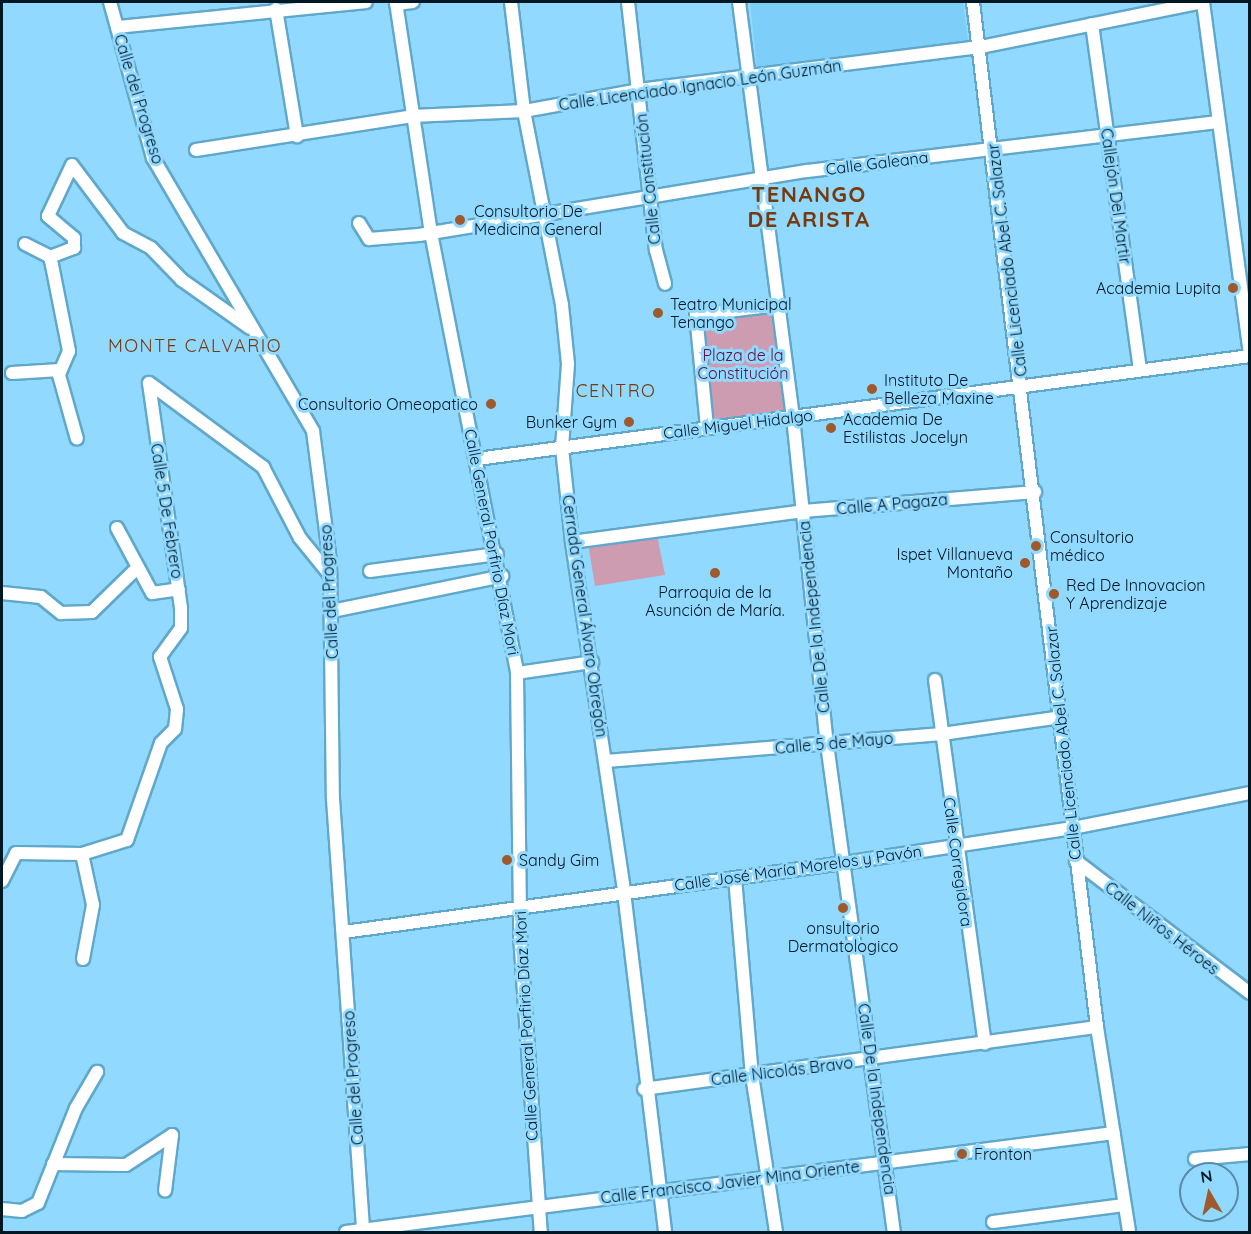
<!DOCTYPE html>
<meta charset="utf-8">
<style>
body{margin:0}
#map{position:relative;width:1251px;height:1234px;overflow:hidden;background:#91d9ff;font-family:Quicksand,sans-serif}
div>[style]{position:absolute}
.built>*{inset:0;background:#7dcef8}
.green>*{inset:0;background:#cd9cb1}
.roads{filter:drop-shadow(2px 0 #60a8cb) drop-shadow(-2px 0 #60a8cb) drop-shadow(0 2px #60a8cb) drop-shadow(0 -2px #60a8cb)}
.minor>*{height:12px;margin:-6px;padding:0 6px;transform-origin:6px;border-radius:6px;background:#fff}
.dots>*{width:16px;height:16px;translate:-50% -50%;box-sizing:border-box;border:3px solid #91d9ff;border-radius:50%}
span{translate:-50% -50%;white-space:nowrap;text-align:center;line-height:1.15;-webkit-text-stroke:6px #91d9ff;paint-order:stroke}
.street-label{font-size:16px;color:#001724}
.poi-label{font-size:16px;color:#001724}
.left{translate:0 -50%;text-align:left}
.right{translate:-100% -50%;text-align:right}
.park-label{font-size:16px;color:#630f3f}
.neighbourhood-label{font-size:18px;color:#763a0c;letter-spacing:1.5px}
.district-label{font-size:22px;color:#763a0c;font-weight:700;letter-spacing:1.5px}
.frame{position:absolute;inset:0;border:3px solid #001724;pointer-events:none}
.north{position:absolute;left:1179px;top:1162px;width:60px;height:60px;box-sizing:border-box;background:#91d9ff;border:2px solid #578ba7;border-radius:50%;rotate:351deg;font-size:16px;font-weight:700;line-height:24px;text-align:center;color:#001724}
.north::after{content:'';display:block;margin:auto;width:21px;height:27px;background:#9e592c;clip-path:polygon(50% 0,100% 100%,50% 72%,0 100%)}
</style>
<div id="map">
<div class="built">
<i style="clip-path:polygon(750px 2px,963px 2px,968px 40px,757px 67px)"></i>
</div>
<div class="green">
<i style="clip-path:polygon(774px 308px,787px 410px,711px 420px,698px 317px)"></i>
<i style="clip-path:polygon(657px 535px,665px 575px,595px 586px,588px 543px)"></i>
</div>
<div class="roads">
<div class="minor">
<i style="left:110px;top:2px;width:162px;rotate:74.6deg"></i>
<i style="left:153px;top:158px;width:316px;rotate:59.6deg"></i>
<i style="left:313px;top:431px;width:132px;rotate:82.6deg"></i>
<i style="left:330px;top:562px;width:237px;rotate:89.3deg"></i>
<i style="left:333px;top:799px;width:434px;rotate:86deg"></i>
<i style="left:396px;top:2px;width:234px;rotate:81.4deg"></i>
<i style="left:431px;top:233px;width:448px;rotate:78.9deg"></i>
<i style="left:517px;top:673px;width:262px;rotate:89.3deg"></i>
<i style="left:520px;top:935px;width:298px;rotate:86deg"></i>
<i style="left:511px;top:2px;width:110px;rotate:83.2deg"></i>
<i style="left:524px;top:111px;width:198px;rotate:78.9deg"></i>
<i style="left:562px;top:305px;width:59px;rotate:84.2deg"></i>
<i style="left:568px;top:364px;width:84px;rotate:94.1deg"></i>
<i style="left:562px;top:448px;width:95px;rotate:83.9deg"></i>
<i style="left:572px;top:542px;width:354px;rotate:81.5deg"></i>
<i style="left:624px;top:892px;width:342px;rotate:83.1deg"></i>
<i style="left:628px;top:2px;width:250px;rotate:83.6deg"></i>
<i style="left:656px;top:250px;width:35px;rotate:75deg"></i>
<i style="left:739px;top:2px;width:418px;rotate:82.6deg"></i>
<i style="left:793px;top:417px;width:329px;rotate:84.1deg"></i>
<i style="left:827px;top:744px;width:493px;rotate:82.2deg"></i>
<i style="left:973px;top:2px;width:1032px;rotate:83.1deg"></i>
<i style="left:1097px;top:1027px;width:207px;rotate:81.1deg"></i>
<i style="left:1203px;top:2px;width:356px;rotate:82.4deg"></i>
<i style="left:396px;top:4px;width:17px;rotate:-7deg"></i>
<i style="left:276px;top:9px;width:129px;rotate:80.6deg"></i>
<i style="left:1092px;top:24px;width:347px;rotate:82.1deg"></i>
<i style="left:117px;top:27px;width:250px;rotate:-5.7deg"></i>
<i style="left:196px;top:150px;width:219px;rotate:-8.9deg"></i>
<i style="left:412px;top:116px;width:112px;rotate:-2.6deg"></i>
<i style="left:524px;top:111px;width:117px;rotate:-10.3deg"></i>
<i style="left:639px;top:90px;width:345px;rotate:-7.2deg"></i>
<i style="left:981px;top:47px;width:226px;rotate:-11.5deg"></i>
<i style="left:359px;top:223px;width:19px;rotate:58deg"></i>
<i style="left:369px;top:239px;width:50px;rotate:-4.6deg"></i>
<i style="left:419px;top:235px;width:393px;rotate:-9.4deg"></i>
<i style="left:807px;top:171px;width:414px;rotate:-6.8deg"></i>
<i style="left:25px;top:244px;width:28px;rotate:27deg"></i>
<i style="left:50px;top:257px;width:8px;rotate:76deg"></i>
<i style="left:52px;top:265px;width:88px;rotate:78.8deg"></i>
<i style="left:69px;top:351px;width:26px;rotate:113deg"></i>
<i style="left:59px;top:375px;width:66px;rotate:74.3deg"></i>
<i style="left:50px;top:257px;width:26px;rotate:-21deg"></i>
<i style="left:74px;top:248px;width:10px;rotate:-90deg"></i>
<i style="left:74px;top:238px;width:34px;rotate:-140deg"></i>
<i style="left:48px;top:216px;width:56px;rotate:-64.8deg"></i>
<i style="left:72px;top:165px;width:85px;rotate:53.1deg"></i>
<i style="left:123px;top:233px;width:32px;rotate:28deg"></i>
<i style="left:151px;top:248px;width:45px;rotate:45.9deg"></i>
<i style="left:182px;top:280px;width:83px;rotate:35.2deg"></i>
<i style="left:12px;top:373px;width:48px;rotate:-3.6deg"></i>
<i style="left:707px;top:427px;width:113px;rotate:-95.6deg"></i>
<i style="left:696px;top:315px;width:82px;rotate:-7deg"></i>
<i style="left:477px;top:459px;width:780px;rotate:-7.59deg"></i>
<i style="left:117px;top:528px;width:74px;rotate:61.7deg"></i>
<i style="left:152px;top:593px;width:27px;rotate:-8deg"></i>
<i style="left:572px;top:542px;width:233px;rotate:-7.6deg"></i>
<i style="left:803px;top:511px;width:233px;rotate:-4.7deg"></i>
<i style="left:370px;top:571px;width:128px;rotate:-7.6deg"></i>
<i style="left:2px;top:593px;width:39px;rotate:6deg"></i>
<i style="left:41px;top:597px;width:26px;rotate:39deg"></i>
<i style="left:61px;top:613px;width:31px;rotate:-2deg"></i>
<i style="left:92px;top:612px;width:62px;rotate:-44.3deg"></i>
<i style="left:332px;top:611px;width:174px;rotate:-11.6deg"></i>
<i style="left:517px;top:673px;width:76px;rotate:-8.3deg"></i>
<i style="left:935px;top:680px;width:367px;rotate:82.2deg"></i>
<i style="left:606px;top:761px;width:337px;rotate:-4.6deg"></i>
<i style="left:942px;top:734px;width:120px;rotate:-8.1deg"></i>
<i style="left:82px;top:854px;width:52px;rotate:77.8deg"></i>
<i style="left:93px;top:905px;width:55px;rotate:100.5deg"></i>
<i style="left:1076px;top:861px;width:218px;rotate:37.2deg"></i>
<i style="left:735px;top:878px;width:198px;rotate:85.1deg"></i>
<i style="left:752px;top:1075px;width:159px;rotate:81.3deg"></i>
<i style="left:2px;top:881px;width:31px;rotate:-63deg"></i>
<i style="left:16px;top:853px;width:66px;rotate:0.9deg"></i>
<i style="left:82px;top:854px;width:47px;rotate:-17.3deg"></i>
<i style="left:127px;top:840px;width:103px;rotate:-70.7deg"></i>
<i style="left:161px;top:743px;width:20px;rotate:-45deg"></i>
<i style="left:175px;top:729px;width:20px;rotate:-84deg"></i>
<i style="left:177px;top:709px;width:55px;rotate:-108.1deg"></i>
<i style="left:160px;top:657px;width:36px;rotate:-54deg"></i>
<i style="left:181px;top:628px;width:20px;rotate:-90deg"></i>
<i style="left:181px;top:608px;width:227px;rotate:-98.1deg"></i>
<i style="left:149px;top:383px;width:142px;rotate:36.4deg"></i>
<i style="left:263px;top:467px;width:80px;rotate:62.5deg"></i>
<i style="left:300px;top:538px;width:48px;rotate:51deg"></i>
<i style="left:344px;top:932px;width:505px;rotate:-7.86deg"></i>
<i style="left:844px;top:863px;width:232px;rotate:-8.7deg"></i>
<i style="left:1073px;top:828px;width:180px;rotate:-11.2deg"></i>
<i style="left:644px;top:1089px;width:457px;rotate:-7.8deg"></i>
<i style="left:1195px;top:1159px;width:55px;rotate:-5.2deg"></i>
<i style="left:53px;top:1164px;width:73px;rotate:0.8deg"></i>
<i style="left:126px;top:1165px;width:55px;rotate:-33.1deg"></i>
<i style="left:172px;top:1135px;width:56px;rotate:97.1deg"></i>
<i style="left:2px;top:1209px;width:20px;rotate:6deg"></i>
<i style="left:22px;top:1211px;width:18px;rotate:-27deg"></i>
<i style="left:38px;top:1203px;width:102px;rotate:-68.2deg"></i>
<i style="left:76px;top:1108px;width:42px;rotate:-59.7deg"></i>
<i style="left:993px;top:1222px;width:132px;rotate:-7.4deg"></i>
<i style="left:346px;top:1232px;width:774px;rotate:-7.35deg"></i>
</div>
</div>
<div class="dots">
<i style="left:460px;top:220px;background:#9e592c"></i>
<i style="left:1233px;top:288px;background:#9e592c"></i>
<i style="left:658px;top:313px;background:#9e592c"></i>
<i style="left:872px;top:389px;background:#9e592c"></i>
<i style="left:491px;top:404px;background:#9e592c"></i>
<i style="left:629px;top:422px;background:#9e592c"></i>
<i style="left:831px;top:428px;background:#9e592c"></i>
<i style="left:1036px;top:546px;background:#9e592c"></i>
<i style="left:1025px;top:563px;background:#9e592c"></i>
<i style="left:715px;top:573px;background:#9e592c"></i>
<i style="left:1054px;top:594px;background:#9e592c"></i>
<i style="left:507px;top:860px;background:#9e592c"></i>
<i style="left:843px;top:908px;background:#9e592c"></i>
<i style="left:962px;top:1154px;background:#9e592c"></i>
</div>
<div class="street-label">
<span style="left:700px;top:85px;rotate:-8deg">Calle Licenciado Ignacio León Guzmán</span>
<span style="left:139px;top:99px;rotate:73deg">Calle del Progreso</span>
<span style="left:877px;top:163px;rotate:-7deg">Calle Galeana</span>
<span style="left:648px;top:179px;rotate:-96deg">Calle Constitución</span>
<span style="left:1116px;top:196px;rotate:82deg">Callejón Del Martir</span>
<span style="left:1007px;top:260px;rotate:-97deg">Calle Licenciado Abel C. Salazar</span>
<span style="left:738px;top:424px;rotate:-7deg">Calle Miguel Hidalgo</span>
<span style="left:892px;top:504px;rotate:-5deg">Calle A Pagaza</span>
<span style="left:167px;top:511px;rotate:81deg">Calle 5 De Febrero</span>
<span style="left:492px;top:542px;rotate:79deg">Calle General Porfirio Díaz Mori</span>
<span style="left:329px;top:592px;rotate:-93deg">Calle del Progreso</span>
<span style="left:585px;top:616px;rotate:82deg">Cerrada General Álvaro Obregón</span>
<span style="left:814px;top:617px;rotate:-96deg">Calle De la Independencia</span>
<span style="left:834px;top:743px;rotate:-5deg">Calle 5 de Mayo</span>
<span style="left:1063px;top:743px;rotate:-96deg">Calle Licenciado Abel C. Salazar</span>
<span style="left:958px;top:862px;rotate:82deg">Calle Corregidora</span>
<span style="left:798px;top:868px;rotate:-8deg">Calle José María Morelos y Pavón</span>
<span style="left:1162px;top:928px;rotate:38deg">Calle Niños Héroes</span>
<span style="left:526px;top:1026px;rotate:-93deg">Calle General Porfirio Díaz Mori</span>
<span style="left:782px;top:1071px;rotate:-7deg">Calle Nicolás Bravo</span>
<span style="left:353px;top:1078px;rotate:-94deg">Calle del Progreso</span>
<span style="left:877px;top:1099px;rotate:82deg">Calle De la Independencia</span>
<span style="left:730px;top:1182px;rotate:-7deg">Calle Francisco Javier Mina Oriente</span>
</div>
<div class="poi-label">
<span class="left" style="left:474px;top:220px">Consultorio De<br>Medicina General</span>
<span class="right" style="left:1221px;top:288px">Academia Lupita</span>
<span class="left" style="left:670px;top:313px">Teatro Municipal<br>Tenango</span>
<span class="left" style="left:884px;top:389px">Instituto De<br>Belleza Maxine</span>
<span class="right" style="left:478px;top:404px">Consultorio Omeopatico</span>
<span class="left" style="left:843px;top:428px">Academia De<br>Estilistas Jocelyn</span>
<span class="right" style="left:617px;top:422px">Bunker Gym</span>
<span class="left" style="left:1050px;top:546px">Consultorio<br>médico</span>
<span class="right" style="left:1013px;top:563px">Ispet Villanueva<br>Montaño</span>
<span class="left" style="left:1066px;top:594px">Red De Innovacion<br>Y Aprendizaje</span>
<span style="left:715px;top:601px">Parroquia de la<br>Asunción de María.</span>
<span class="left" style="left:519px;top:860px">Sandy Gim</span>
<span style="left:843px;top:937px">onsultorio<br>Dermatologico</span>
<span class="left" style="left:974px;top:1154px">Fronton</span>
</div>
<div class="park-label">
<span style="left:743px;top:364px">Plaza de la<br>Constitución</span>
</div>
<div class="neighbourhood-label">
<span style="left:195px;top:346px">MONTE CALVARIO</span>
<span style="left:616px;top:391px">CENTRO</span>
</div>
<div class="district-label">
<span style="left:809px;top:207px">TENANGO<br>DE ARISTA</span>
</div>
<div class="frame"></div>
<div class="north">N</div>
</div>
